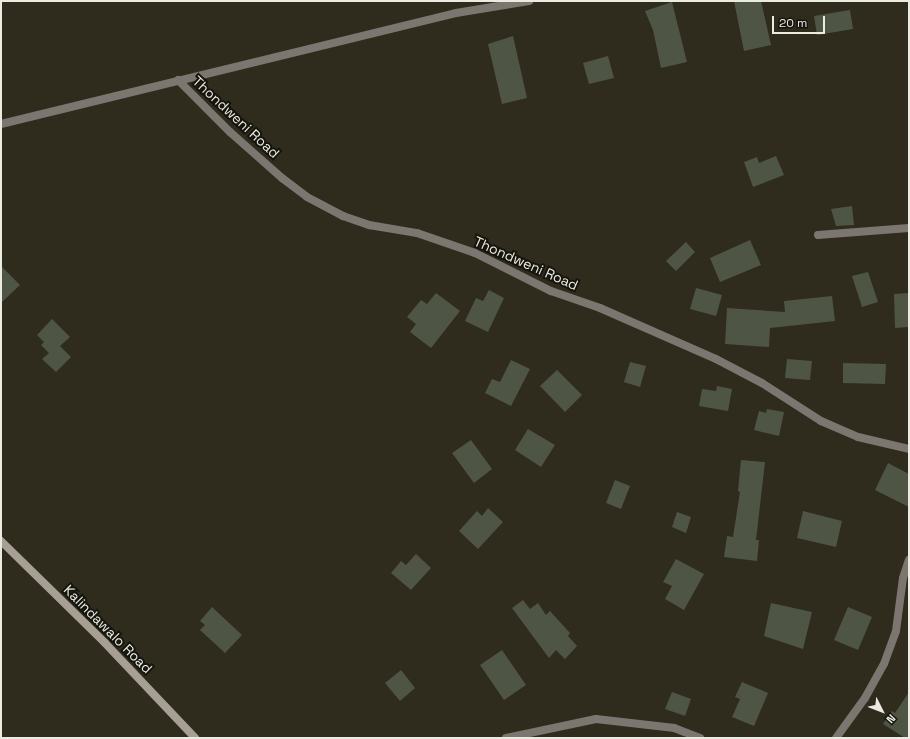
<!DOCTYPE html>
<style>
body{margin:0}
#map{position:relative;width:910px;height:739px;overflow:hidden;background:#2f2c1d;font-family:"Space Grotesk",sans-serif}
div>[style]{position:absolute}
.building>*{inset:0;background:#4f5544}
.street>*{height:8px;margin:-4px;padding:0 4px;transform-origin:4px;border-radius:4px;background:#7b766f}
.secondary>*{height:8px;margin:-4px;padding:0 4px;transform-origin:4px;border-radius:4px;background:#a79f94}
span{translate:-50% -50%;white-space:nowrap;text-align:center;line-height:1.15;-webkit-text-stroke:4px #15140d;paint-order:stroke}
.street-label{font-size:14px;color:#ecebe1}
.frame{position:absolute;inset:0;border:2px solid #ecebe1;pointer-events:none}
.north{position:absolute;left:862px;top:691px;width:40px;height:40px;-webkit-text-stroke:3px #15140d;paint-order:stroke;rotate:132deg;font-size:11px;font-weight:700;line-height:16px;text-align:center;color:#ecebe1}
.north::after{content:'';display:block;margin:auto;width:14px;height:18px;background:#ecebe1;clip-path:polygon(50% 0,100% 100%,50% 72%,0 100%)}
.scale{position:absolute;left:772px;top:16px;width:53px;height:18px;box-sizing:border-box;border:2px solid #ecebe1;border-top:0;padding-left:5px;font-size:12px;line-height:14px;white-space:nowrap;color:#ecebe1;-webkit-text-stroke:3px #15140d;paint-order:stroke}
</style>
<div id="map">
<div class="building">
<i style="clip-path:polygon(734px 1px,761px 1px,771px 45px,744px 51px)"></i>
<i style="clip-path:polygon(672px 2px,687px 62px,661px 68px,653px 30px,645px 11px)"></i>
<i style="clip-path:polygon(850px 10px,853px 29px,817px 35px,814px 16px)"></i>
<i style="clip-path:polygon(513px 36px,527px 98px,502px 104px,488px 44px)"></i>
<i style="clip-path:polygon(608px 56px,614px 78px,589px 84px,583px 63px)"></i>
<i style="clip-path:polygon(776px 156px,784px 175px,753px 187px,744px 162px,757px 157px,759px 163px)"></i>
<i style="clip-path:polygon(852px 206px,854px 225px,836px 226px,831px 209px)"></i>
<i style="clip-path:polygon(750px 240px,761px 265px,720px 282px,710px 258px)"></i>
<i style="clip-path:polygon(686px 242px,695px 252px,676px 271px,666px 261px)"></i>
<i style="clip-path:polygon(1px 266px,20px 285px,1px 303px)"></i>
<i style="clip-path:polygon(868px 272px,878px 302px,862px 307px,852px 276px)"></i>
<i style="clip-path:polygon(696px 288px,722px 295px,716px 316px,690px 309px)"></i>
<i style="clip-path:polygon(489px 290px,504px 298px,488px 332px,465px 321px,476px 298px,483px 301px)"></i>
<i style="clip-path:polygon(436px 293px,460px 311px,431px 348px,410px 332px,416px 324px,407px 317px,421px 300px,427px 304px)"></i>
<i style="clip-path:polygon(909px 293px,909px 327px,895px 328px,894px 294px)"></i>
<i style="clip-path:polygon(832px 296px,835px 321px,770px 328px,769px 347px,725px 344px,727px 308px,785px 312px,784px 301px)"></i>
<i style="clip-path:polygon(52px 319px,70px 337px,60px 346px,71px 357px,56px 372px,42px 359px,49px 353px,41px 345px,44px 342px,37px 335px)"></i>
<i style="clip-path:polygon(787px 359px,812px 361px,810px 380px,785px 378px)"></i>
<i style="clip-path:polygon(511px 360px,530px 369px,511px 406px,485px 393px,492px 379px,500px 382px)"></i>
<i style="clip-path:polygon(630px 362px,646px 366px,640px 387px,624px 382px)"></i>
<i style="clip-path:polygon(843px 363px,886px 364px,885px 384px,843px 383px)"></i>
<i style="clip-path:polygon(557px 370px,582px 395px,565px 412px,540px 386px)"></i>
<i style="clip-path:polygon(717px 386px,732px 389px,728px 411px,699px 406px,702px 389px,716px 391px)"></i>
<i style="clip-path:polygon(767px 409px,784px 412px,779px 436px,754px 430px,759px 411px,766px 413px)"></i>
<i style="clip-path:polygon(528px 429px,555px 445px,541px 467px,515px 450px)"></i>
<i style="clip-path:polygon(471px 440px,492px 469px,474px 483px,452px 453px)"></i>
<i style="clip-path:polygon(741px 460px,765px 462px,756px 540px,759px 540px,757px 561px,724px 557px,727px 536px,733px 537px,740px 492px,738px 491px)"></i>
<i style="clip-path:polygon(888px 463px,909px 474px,909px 507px,875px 490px)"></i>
<i style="clip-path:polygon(615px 480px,630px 486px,621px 509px,606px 503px)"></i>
<i style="clip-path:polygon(488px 508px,503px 522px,478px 549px,459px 531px,477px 511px,482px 516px)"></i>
<i style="clip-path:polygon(803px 511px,842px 521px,836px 547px,797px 538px)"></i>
<i style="clip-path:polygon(677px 512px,691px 517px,686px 533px,672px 527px)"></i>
<i style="clip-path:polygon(416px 554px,431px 568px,411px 590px,391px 573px,401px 561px,406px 565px)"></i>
<i style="clip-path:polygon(676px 559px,704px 574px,684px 610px,665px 599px,672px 586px,663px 582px)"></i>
<i style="clip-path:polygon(523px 600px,530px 609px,538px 603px,546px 615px,550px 611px,570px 633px,568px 636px,577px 646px,565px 659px,556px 650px,549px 658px,512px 608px)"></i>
<i style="clip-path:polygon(771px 603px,812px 612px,803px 649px,764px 636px)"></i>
<i style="clip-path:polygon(212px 607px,242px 635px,225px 653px,200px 630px,205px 625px,200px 621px)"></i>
<i style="clip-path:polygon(848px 607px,872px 617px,858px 650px,834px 640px)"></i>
<i style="clip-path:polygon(502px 650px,526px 685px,504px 700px,480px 665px)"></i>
<i style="clip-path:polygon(401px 670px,415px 688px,400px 701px,385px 683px)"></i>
<i style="clip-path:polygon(742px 682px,768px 693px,754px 726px,732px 717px,740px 699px,735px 697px)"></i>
<i style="clip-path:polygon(672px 692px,691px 699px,685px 716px,665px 709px)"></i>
<i style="clip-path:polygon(909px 692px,909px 738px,905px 738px,883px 724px,892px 711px,895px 713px)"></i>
</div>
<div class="street">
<i style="left:178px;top:80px;width:74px;rotate:45deg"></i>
<i style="left:230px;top:132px;width:69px;rotate:41.5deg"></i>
<i style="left:282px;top:178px;width:31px;rotate:37deg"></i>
<i style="left:307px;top:197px;width:41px;rotate:27.8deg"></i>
<i style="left:343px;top:216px;width:28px;rotate:19deg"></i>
<i style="left:369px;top:225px;width:49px;rotate:9.5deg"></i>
<i style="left:417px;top:233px;width:61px;rotate:19deg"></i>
<i style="left:475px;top:253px;width:85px;rotate:26.6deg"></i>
<i style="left:551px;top:291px;width:52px;rotate:19.1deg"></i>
<i style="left:600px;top:308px;width:127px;rotate:23.7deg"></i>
<i style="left:716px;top:359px;width:52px;rotate:27.6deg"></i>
<i style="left:762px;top:383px;width:70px;rotate:32.8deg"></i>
<i style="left:821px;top:421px;width:40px;rotate:23.4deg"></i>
<i style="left:858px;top:437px;width:52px;rotate:13.2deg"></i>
<i style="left:1px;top:124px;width:468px;rotate:-13.7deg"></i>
<i style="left:456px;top:13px;width:74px;rotate:-9.3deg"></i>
<i style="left:818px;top:235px;width:91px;rotate:-4.4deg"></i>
<i style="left:506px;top:738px;width:92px;rotate:-11.9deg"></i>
<i style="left:596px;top:719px;width:79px;rotate:6.6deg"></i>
<i style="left:674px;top:728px;width:28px;rotate:21deg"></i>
<i style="left:836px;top:738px;width:49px;rotate:-54.1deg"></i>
<i style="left:865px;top:698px;width:39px;rotate:-61deg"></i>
<i style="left:884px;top:664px;width:35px;rotate:-70deg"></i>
<i style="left:896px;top:631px;width:53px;rotate:-82.5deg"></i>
<i style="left:903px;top:578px;width:19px;rotate:-72deg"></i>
</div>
<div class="secondary">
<i style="left:1px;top:541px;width:146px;rotate:44.4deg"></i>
<i style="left:105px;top:643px;width:131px;rotate:46.5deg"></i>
</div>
<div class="street-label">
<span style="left:236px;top:117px;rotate:43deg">Thondweni Road</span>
<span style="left:526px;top:263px;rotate:24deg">Thondweni Road</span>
<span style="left:108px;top:629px;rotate:45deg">Kalindawalo Road</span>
</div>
<div class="frame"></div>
<div class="north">N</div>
<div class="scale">20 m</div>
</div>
